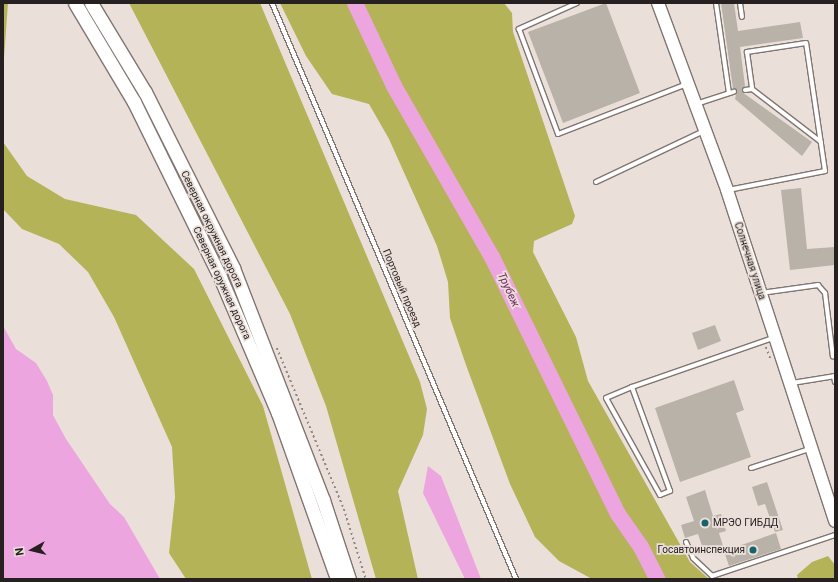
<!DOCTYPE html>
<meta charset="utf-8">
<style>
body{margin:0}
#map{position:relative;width:838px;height:582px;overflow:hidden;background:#ebdfda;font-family:Roboto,sans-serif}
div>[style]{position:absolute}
.forest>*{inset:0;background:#b5b358}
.water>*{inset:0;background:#eda5e0}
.river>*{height:16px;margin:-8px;padding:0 8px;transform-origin:8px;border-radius:8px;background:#eda5e0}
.building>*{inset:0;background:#b9b2a9}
.path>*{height:1.5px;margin-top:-0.75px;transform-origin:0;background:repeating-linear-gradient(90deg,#908784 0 2px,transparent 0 5px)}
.roads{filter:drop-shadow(1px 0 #807571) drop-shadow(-1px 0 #807571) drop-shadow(0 1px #807571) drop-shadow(0 -1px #807571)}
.lane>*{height:4px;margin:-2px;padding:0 2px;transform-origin:2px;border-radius:2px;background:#fff}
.secondary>*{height:12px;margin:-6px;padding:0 6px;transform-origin:6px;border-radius:6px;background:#fff}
.primary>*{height:13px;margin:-6.5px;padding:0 6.5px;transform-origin:6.5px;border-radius:6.5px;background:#fff}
.dots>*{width:11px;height:11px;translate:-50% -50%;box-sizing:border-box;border:2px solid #ebdfda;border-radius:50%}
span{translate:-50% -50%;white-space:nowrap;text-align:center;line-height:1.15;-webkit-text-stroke:3.5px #ebdfda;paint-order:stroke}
.street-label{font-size:10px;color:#262120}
.poi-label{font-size:10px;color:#262120}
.left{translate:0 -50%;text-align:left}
.right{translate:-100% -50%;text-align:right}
.water-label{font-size:11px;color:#6e1b64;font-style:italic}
.frame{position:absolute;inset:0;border:4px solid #262120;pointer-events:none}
.north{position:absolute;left:12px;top:530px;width:40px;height:40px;-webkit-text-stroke:3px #ebdfda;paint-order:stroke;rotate:262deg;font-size:11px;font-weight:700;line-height:16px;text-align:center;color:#262120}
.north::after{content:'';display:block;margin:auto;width:14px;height:18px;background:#262120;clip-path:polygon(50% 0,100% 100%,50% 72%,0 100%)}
</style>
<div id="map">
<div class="forest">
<i style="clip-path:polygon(3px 3px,8px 3px,3px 72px)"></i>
<i style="clip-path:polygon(129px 3px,260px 3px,420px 382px,427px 409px,423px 435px,398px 491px,418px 579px,376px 579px,326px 406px,290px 314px)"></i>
<i style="clip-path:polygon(280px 3px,504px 3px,512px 13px,513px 32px,575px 216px,572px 224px,534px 241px,533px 252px,576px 337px,588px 381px,690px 562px,709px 579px,592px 579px,559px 561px,535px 537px,510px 484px,466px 365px,450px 318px,448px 282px,437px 246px,389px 139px,369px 104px,332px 94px,306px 56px)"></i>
<i style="clip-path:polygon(3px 142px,27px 176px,65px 199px,136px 215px,194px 269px,263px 406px,312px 579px,186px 579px,169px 553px,175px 497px,172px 447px,114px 317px,88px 272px,59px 244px,22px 229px,3px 209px)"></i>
<i style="clip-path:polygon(828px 556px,835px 565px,835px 579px,798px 579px,797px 575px,812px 562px)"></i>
</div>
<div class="water">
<i style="clip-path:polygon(3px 326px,16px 349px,36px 363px,47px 381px,53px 395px,53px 415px,66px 439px,110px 504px,124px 517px,160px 579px,3px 579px)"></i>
<i style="clip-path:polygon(428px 466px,441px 476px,481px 579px,465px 579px,423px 493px)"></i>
</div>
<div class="river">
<i style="left:355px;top:3px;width:92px;rotate:64.8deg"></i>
<i style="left:394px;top:86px;width:197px;rotate:60.2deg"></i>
<i style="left:492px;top:257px;width:286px;rotate:63.9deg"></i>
<i style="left:618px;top:514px;width:40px;rotate:55.1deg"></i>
<i style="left:641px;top:547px;width:36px;rotate:63deg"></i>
</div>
<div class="building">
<i style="clip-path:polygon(606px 3px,640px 93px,563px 123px,528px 32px)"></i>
<i style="clip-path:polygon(721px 3px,734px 3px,738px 31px,800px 22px,803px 38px,740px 47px,745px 86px,742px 92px,812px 142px,802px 156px,735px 99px,737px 91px,733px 89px)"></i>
<i style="clip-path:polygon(801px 188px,807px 249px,835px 247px,835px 265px,790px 270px,781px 190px)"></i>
<i style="clip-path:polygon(715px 325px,721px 341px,698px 350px,692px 333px)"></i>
<i style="clip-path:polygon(734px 380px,744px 410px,736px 413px,751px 457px,680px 482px,655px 408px)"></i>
<i style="clip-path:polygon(767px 482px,783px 530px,775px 532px,765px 504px,758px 506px,752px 487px)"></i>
<i style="clip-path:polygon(705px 490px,713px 516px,721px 514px,726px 531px,719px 533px,724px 549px,705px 555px,698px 534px,685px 538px,681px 525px,694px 521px,686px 497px)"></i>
<i style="clip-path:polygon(776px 533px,781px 549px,729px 566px,724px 551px)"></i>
</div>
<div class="path">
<i style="left:766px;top:347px;width:14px;rotate:69deg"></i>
<i style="left:277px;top:348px;width:174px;rotate:67.4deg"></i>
<i style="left:344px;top:509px;width:73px;rotate:72.6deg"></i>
</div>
<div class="roads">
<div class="lane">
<i style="left:272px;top:3px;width:626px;rotate:67.04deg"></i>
<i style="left:577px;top:3px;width:64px;rotate:155.9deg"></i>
<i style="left:519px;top:29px;width:112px;rotate:69.6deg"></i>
<i style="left:558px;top:134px;width:138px;rotate:-21.2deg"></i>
<i style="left:716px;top:3px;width:91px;rotate:81.8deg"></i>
<i style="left:740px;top:3px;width:14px;rotate:82deg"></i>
<i style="left:745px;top:90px;width:7px;rotate:-8deg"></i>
<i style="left:752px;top:89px;width:87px;rotate:37.5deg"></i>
<i style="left:696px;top:104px;width:40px;rotate:-18deg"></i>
<i style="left:596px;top:182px;width:119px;rotate:-25.3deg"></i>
<i style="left:728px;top:190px;width:99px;rotate:-11.1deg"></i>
<i style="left:825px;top:171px;width:129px;rotate:-98.4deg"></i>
<i style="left:806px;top:43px;width:60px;rotate:171.3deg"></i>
<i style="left:747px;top:52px;width:37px;rotate:82deg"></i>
<i style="left:761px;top:293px;width:58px;rotate:-8deg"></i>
<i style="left:818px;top:285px;width:11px;rotate:49deg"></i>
<i style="left:825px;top:293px;width:64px;rotate:82.9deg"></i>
<i style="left:834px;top:376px;width:6px;rotate:81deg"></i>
<i style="left:792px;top:383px;width:44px;rotate:-9.2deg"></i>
<i style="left:632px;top:387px;width:28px;rotate:157deg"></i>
<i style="left:606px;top:398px;width:111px;rotate:60.9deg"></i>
<i style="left:660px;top:495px;width:11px;rotate:-22deg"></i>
<i style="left:670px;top:491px;width:111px;rotate:-110.1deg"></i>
<i style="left:632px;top:387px;width:149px;rotate:-19.2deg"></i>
<i style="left:751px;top:468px;width:61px;rotate:-18.1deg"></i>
<i style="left:686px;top:542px;width:17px;rotate:66deg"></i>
<i style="left:693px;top:558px;width:26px;rotate:43deg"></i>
<i style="left:712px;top:576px;width:130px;rotate:-18.4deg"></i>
</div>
<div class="secondary">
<i style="left:658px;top:3px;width:199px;rotate:69.7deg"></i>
<i style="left:727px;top:190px;width:348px;rotate:71.9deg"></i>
</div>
<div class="primary">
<i style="left:75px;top:3px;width:115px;rotate:59.2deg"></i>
<i style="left:134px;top:102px;width:195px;rotate:63.8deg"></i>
<i style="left:220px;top:277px;width:148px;rotate:66.9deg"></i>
<i style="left:278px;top:413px;width:176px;rotate:70.4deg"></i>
<i style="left:91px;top:3px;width:104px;rotate:58.8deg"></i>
<i style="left:145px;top:92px;width:197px;rotate:63.4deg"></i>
<i style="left:233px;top:268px;width:249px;rotate:68.8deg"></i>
<i style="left:323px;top:500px;width:83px;rotate:71.8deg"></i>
</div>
</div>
<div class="dots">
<i style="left:705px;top:523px;background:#16636d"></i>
<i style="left:753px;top:550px;background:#16636d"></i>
</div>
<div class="street-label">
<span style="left:212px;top:229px;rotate:64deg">Северная окружная дорога</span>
<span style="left:750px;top:261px;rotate:72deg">Солнечная улица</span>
<span style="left:222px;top:283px;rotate:65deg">Северная оружная дорога</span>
<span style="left:402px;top:288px;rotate:67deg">Портовый проезд</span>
</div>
<div class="poi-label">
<span class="left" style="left:713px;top:523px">МРЭО ГИБДД</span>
<span class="right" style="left:745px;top:550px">Госавтоинспекция</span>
</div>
<div class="water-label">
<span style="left:508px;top:290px;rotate:65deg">Трубеж</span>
</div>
<div class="frame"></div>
<div class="north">N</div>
</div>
